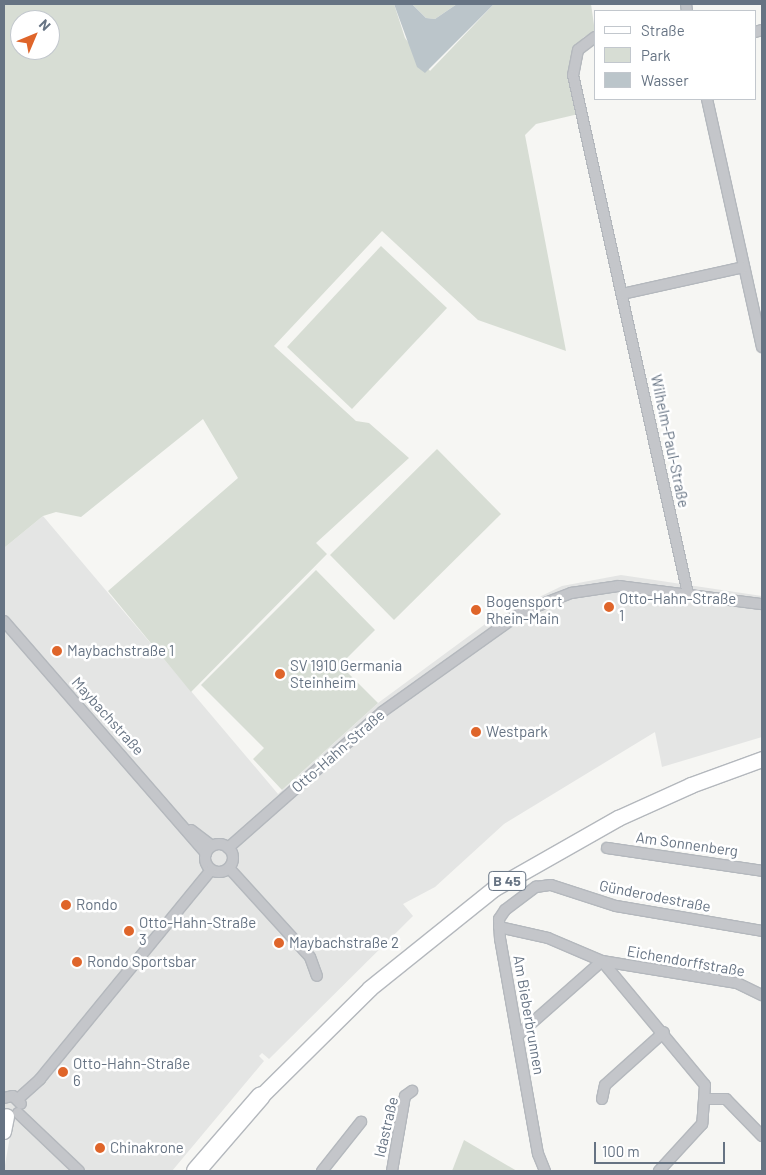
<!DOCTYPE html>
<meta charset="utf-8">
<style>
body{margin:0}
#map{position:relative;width:766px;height:1175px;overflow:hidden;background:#f6f6f3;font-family:Barlow,sans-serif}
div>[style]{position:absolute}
.built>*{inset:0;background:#e4e5e4}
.green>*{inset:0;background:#d7ddd4}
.water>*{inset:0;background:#bbc5ca}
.roads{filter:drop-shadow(1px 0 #b4b8bd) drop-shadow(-1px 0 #b4b8bd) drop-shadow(0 1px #b4b8bd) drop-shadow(0 -1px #b4b8bd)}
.street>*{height:10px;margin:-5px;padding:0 5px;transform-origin:5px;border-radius:5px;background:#c4c6ca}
.street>.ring{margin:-5px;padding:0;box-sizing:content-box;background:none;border:10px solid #c4c6ca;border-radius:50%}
.secondary>*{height:14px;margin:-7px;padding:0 7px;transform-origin:7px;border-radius:7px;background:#fff}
.primary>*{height:15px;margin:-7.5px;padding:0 7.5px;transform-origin:7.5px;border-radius:7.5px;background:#fff}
.highway>*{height:18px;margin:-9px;padding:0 9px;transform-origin:9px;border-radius:9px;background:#fff}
.dots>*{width:14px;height:14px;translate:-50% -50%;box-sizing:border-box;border:2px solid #fff;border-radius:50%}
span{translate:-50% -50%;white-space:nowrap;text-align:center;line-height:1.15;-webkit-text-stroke:5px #fff;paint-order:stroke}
.shield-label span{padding:1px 4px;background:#fff;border:1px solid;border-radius:4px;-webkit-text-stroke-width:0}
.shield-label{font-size:14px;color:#667383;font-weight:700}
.street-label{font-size:15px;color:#667383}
.poi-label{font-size:15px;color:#667383}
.left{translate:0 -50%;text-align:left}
.frame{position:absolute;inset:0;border:5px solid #667383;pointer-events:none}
.legend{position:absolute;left:594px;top:10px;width:162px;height:90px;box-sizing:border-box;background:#fff;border:1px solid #c2c7cd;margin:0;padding:6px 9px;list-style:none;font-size:15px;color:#667383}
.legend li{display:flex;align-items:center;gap:10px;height:25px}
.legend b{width:25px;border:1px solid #c2c7cd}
.north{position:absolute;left:10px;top:10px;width:50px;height:50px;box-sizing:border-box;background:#fff;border:1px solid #c2c7cd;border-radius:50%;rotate:45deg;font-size:14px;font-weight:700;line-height:20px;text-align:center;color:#667383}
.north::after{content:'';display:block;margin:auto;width:18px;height:22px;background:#df652a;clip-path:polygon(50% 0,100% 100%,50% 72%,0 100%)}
.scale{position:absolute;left:594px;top:1142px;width:131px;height:22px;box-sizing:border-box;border:2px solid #667383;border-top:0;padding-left:6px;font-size:15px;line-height:18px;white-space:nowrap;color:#667383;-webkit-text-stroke:4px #fff;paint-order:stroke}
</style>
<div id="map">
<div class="built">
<i style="clip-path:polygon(43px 516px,278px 794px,378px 703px,488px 622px,562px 586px,621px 575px,762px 596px,762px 737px,662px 767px,655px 732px,504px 824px,435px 887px,403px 904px,413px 916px,269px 1059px,262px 1053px,259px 1056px,264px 1061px,172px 1171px,4px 1171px,11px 1130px,4px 1124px,4px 548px)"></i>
</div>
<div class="green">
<i style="clip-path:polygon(evenodd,4px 4px,394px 4px,405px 38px,430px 71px,494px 4px,591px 4px,595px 32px,584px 37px,574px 51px,587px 112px,536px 124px,525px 135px,566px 351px,478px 320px,382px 231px,274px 346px,356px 421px,369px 423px,409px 458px,316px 543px,327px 554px,191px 692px,108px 591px,238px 478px,203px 419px,81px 517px,56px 512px,43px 516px,4px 548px,4px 4px,20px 20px,50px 20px,50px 50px,20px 50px,20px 20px)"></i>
<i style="clip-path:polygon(412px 4px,457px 4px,435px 19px,426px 18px)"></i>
<i style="clip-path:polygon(381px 246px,447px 308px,352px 409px,287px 347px)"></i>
<i style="clip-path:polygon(437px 449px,501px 514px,394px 620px,330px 555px)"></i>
<i style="clip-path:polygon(316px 570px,375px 630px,340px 665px,378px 703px,282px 790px,253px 759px,264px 748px,201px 685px)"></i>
<i style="clip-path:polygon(464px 1140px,517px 1171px,452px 1171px)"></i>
</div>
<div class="water">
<i style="clip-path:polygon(394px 4px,412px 4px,426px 18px,435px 19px,457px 4px,494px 4px,425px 73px,417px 67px)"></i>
</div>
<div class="roads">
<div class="street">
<i style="left:686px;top:4px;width:7px;rotate:82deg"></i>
<i style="left:755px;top:32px;width:7px;rotate:-16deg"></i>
<i style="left:595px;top:37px;width:21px;rotate:143deg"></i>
<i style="left:578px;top:50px;width:25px;rotate:101deg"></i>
<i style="left:573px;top:75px;width:532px;rotate:77.51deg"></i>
<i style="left:707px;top:99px;width:254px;rotate:77.5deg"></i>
<i style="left:622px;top:294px;width:125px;rotate:-12.5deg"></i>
<i style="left:4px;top:621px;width:308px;rotate:49deg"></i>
<i style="left:191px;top:830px;width:26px;rotate:37deg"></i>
<i class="ring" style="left:205px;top:844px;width:18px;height:18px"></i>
<i style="left:228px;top:848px;width:205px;rotate:-41.4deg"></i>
<i style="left:382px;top:712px;width:172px;rotate:-35.5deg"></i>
<i style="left:522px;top:612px;width:53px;rotate:-21.2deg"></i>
<i style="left:571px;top:593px;width:49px;rotate:-8.3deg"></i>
<i style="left:619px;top:586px;width:144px;rotate:7.2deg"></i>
<i style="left:607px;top:848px;width:157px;rotate:8.4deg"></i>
<i style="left:229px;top:868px;width:120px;rotate:47.7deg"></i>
<i style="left:310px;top:957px;width:20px;rotate:70deg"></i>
<i style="left:499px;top:927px;width:50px;rotate:12.7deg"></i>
<i style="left:548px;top:938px;width:59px;rotate:23.1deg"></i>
<i style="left:602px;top:961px;width:137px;rotate:9.3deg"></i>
<i style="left:737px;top:983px;width:28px;rotate:26deg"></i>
<i style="left:602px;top:961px;width:161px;rotate:50.3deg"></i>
<i style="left:705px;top:1085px;width:39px;rotate:94deg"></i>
<i style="left:702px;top:1124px;width:64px;rotate:132.5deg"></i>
<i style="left:517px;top:1036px;width:113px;rotate:-41.4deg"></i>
<i style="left:4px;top:1098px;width:9px;rotate:-13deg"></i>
<i style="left:13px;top:1096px;width:11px;rotate:45deg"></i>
<i style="left:18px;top:1099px;width:30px;rotate:-42deg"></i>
<i style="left:40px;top:1079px;width:270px;rotate:-50.7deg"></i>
<i style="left:602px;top:1099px;width:14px;rotate:-78deg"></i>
<i style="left:605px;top:1085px;width:79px;rotate:-41.9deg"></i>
<i style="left:707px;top:1099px;width:19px"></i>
<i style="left:726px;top:1099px;width:52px;rotate:45.8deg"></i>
<i style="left:18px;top:1113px;width:84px;rotate:43.6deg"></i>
<i style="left:322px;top:1171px;width:63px;rotate:-51.5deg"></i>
<i style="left:392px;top:1171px;width:76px;rotate:-80.2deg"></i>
<i style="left:405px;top:1096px;width:9px;rotate:-36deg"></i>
<i style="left:545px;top:1171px;width:18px;rotate:-112deg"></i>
<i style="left:538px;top:1154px;width:218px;rotate:-100deg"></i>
<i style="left:500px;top:939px;width:20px;rotate:-93deg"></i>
<i style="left:499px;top:919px;width:11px;rotate:-56deg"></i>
<i style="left:505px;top:910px;width:39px;rotate:-37deg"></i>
<i style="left:536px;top:887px;width:15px;rotate:-8deg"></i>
<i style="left:551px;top:885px;width:68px;rotate:17.9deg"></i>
<i style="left:616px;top:906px;width:148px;rotate:9.7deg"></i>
</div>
<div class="secondary">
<i style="left:4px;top:1132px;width:16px;rotate:-79deg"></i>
</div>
<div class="primary">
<i style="left:261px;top:1096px;width:153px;rotate:-44.7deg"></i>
<i style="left:370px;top:988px;width:158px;rotate:-38.8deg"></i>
<i style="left:493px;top:889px;width:144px;rotate:-29.6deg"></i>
<i style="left:618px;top:818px;width:80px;rotate:-24.3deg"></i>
<i style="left:691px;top:785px;width:76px;rotate:-20.1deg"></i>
</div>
<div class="highway">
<i style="left:196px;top:1171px;width:99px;rotate:-49.1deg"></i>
</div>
</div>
<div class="dots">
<i style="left:609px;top:607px;background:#df652a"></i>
<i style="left:476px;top:610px;background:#df652a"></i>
<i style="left:57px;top:651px;background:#df652a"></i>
<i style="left:280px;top:674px;background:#df652a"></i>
<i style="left:476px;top:732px;background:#df652a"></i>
<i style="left:66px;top:905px;background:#df652a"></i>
<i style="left:129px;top:931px;background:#df652a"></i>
<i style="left:279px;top:943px;background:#df652a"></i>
<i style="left:77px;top:962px;background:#df652a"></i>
<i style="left:63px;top:1072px;background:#df652a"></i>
<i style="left:100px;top:1148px;background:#df652a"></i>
</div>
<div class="shield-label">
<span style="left:507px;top:881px">B 45</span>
</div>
<div class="street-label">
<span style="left:670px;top:441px;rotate:78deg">Wilhelm-Paul-Straße</span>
<span style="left:108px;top:716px;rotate:48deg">Maybachstraße</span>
<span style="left:338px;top:751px;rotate:-41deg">Otto-Hahn-Straße</span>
<span style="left:687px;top:844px;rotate:8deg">Am Sonnenberg</span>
<span style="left:655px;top:896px;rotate:11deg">Günderodestraße</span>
<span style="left:686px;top:961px;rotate:10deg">Eichendorffstraße</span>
<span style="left:529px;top:1015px;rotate:80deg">Am Bieberbrunnen</span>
<span style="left:386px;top:1127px;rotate:-77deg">Idastraße</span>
</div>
<div class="poi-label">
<span class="left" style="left:619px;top:607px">Otto-Hahn-Straße<br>1</span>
<span class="left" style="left:486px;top:610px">Bogensport<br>Rhein-Main</span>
<span class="left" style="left:67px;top:651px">Maybachstraße 1</span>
<span class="left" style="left:290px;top:674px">SV 1910 Germania<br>Steinheim</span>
<span class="left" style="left:486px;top:732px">Westpark</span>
<span class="left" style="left:76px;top:905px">Rondo</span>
<span class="left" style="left:139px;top:931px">Otto-Hahn-Straße<br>3</span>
<span class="left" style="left:289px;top:943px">Maybachstraße 2</span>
<span class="left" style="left:87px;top:962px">Rondo Sportsbar</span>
<span class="left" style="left:73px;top:1072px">Otto-Hahn-Straße<br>6</span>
<span class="left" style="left:110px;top:1148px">Chinakrone</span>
</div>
<div class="frame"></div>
<ul class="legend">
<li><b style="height:6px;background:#fff"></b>Straße</li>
<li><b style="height:14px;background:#d7ddd4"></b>Park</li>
<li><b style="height:14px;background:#bbc5ca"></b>Wasser</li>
</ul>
<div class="north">N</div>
<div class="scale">100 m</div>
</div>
